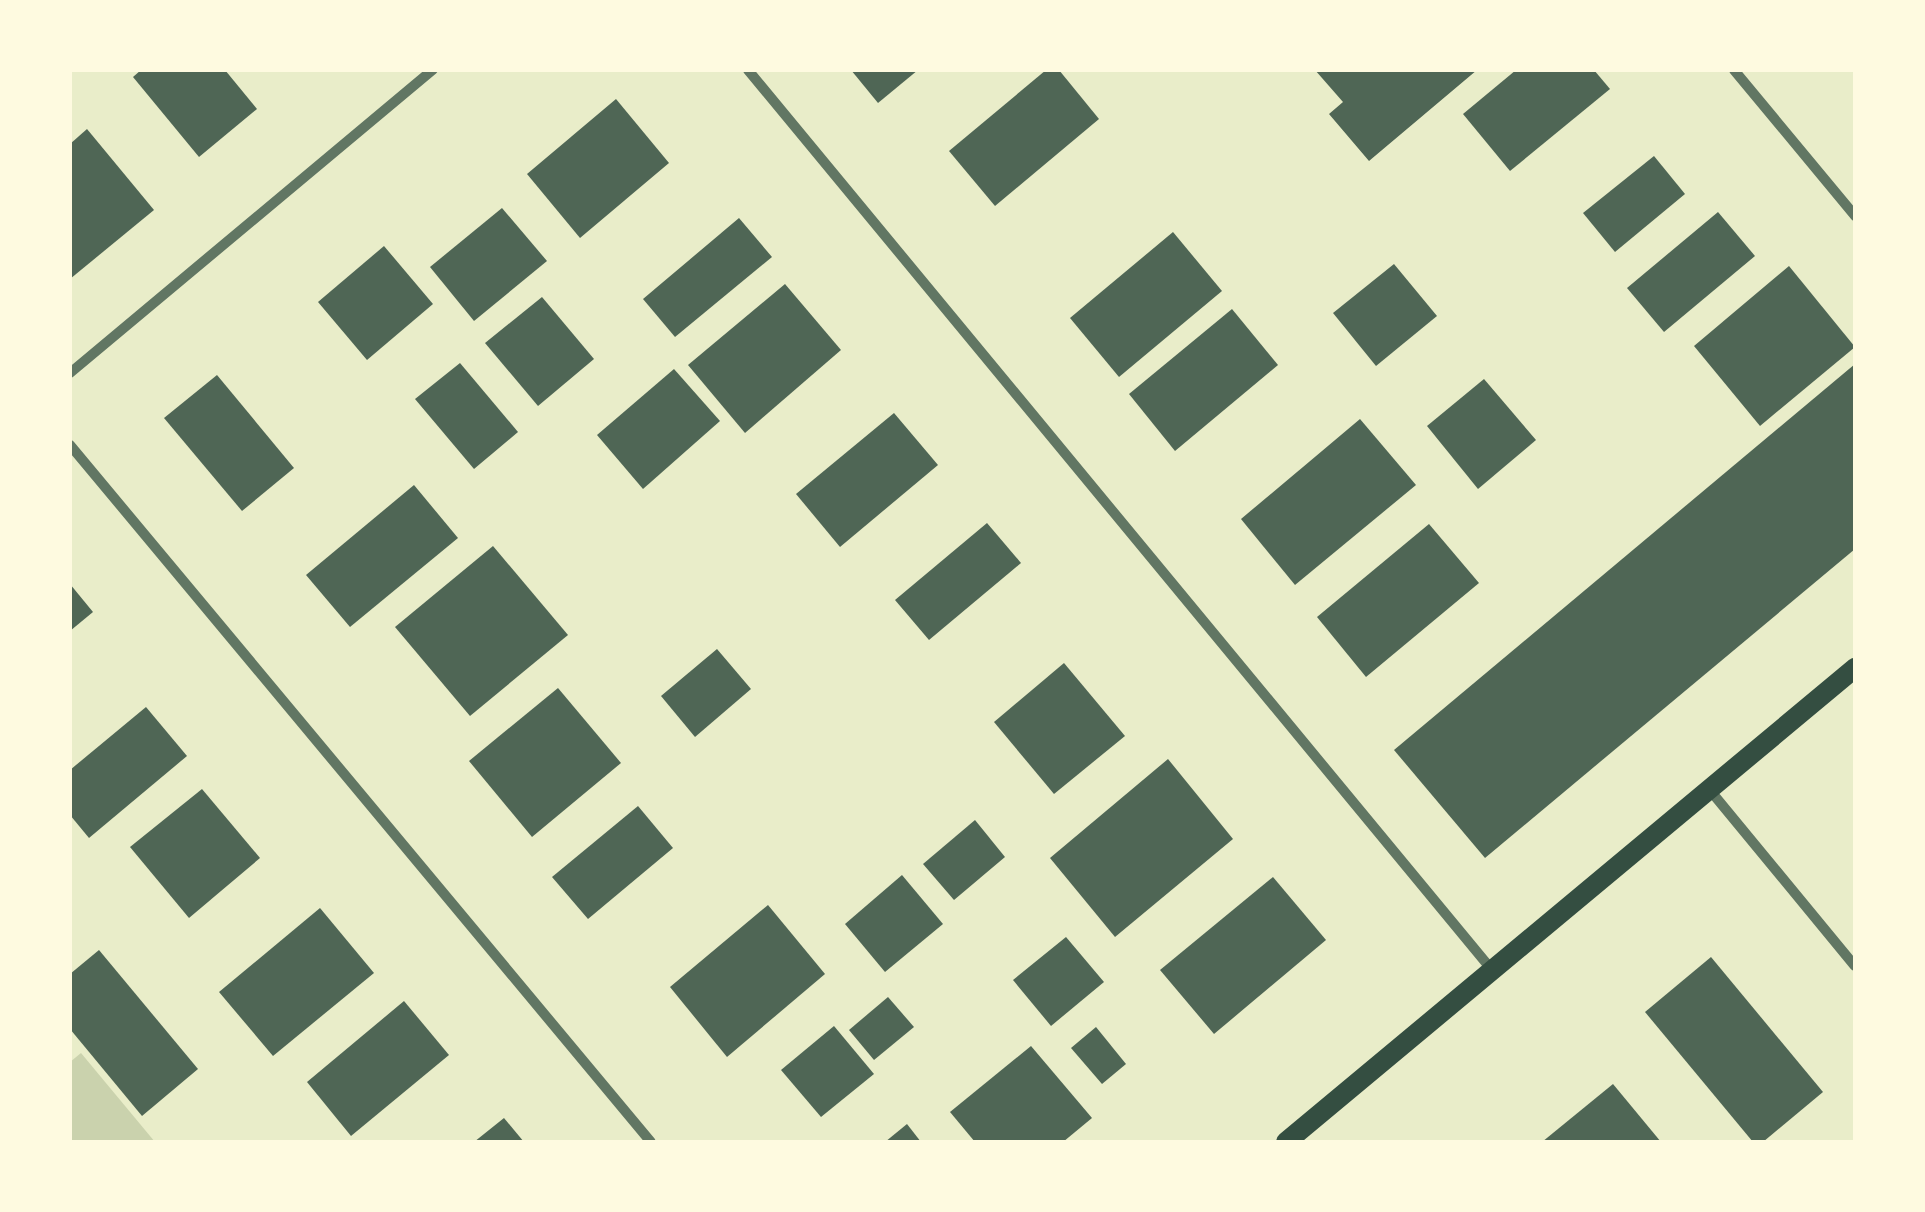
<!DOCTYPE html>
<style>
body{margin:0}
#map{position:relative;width:1925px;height:1212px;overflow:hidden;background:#e9edc9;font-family:"DejaVu Sans",sans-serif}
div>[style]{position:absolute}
.green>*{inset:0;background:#cad2ad}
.building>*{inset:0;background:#4f6655}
.minor>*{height:10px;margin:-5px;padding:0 5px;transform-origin:5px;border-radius:5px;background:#617663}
.secondary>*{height:20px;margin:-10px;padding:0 10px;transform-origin:10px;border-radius:10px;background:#344e41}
span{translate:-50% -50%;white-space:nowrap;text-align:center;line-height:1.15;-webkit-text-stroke:8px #fefae0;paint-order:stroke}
.frame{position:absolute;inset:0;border:72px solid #fefae0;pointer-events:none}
</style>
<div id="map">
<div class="green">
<i style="clip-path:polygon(81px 1053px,155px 1142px,70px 1142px,70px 1062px)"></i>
</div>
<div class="building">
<i style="clip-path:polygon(141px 70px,225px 70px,257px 109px,199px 157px,133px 77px)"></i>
<i style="clip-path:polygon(851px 70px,918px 70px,878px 103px)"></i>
<i style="clip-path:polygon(1046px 70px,1059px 70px,1099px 119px,995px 206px,949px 151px)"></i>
<i style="clip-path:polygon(1315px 70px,1477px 70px,1369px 161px,1329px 114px,1343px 102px)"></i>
<i style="clip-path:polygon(1516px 70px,1594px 70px,1610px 89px,1510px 171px,1463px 114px)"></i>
<i style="clip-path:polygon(616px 99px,669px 163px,580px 238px,527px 174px)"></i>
<i style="clip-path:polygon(87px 129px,154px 210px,70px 279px,70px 144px)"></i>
<i style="clip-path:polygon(1654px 156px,1685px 194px,1615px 252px,1583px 213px)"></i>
<i style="clip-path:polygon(502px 208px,547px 261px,474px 321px,430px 267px)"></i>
<i style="clip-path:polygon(1718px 212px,1755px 256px,1664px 332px,1627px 288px)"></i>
<i style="clip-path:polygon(739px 218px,772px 257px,675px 337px,643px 299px)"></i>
<i style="clip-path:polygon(1173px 232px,1222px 291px,1119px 377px,1070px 318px)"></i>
<i style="clip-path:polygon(384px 246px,433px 304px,367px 360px,318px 302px)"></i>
<i style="clip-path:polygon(1394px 264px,1437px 316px,1376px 366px,1333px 313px)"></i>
<i style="clip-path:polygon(1789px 266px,1855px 347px,1760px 426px,1694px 346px)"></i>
<i style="clip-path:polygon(785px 284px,841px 350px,745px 433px,688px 365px)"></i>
<i style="clip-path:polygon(542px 297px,594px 359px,538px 406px,485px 343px)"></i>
<i style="clip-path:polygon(1232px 309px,1278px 365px,1175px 451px,1129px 394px)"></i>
<i style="clip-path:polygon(460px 363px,518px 432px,474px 469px,415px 399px)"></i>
<i style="clip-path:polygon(1855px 364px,1855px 549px,1485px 858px,1394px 750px)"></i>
<i style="clip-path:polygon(674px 369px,720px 421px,643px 489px,597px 435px)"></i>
<i style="clip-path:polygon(217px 375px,294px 468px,242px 511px,164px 418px)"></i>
<i style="clip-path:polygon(1484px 379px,1536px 440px,1478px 489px,1427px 426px)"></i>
<i style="clip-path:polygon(894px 413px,938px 465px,840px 547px,796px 494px)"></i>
<i style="clip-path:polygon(1360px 419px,1416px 485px,1295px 585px,1241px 519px)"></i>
<i style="clip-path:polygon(414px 485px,458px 538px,350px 627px,306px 575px)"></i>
<i style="clip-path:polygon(987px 523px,1021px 563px,929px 640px,895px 600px)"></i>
<i style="clip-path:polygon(1429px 524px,1479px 583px,1366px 677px,1317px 617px)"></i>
<i style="clip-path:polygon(493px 546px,568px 635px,470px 716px,395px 627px)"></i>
<i style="clip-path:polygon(70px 584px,93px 612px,70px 631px)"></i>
<i style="clip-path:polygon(717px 649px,751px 689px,695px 737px,661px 696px)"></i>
<i style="clip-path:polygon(1064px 663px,1125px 736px,1054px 794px,994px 722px)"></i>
<i style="clip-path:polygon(558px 688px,621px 763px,532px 837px,469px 761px)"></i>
<i style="clip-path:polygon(146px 707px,187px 756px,89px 838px,70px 815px,70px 770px)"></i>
<i style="clip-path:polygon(1168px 759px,1233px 839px,1115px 937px,1050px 858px)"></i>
<i style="clip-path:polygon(202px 789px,260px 858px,189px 918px,130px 847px)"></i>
<i style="clip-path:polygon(638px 806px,673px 848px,588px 919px,552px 877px)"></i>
<i style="clip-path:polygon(975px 820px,1005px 857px,954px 900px,923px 864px)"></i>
<i style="clip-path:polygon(902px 875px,943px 924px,885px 972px,845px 924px)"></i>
<i style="clip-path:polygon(1273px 877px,1326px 940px,1214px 1034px,1160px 970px)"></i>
<i style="clip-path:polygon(768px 905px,825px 974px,727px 1057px,670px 987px)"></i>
<i style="clip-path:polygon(320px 908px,374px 973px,273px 1056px,219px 992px)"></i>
<i style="clip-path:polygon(1066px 937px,1104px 982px,1051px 1026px,1013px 980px)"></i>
<i style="clip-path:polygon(99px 950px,198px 1069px,142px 1116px,70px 1029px,70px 974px)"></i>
<i style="clip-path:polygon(1711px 957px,1823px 1092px,1763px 1142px,1753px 1142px,1645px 1012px)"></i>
<i style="clip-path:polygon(888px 997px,914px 1027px,874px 1060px,849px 1030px)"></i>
<i style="clip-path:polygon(404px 1001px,449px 1055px,351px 1136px,307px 1082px)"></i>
<i style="clip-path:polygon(834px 1026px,874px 1074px,821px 1117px,781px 1070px)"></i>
<i style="clip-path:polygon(1096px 1027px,1126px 1064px,1102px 1084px,1071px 1048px)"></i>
<i style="clip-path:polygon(1031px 1046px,1092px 1118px,1063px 1142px,975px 1142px,950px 1112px)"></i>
<i style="clip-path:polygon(1613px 1084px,1661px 1142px,1542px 1142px)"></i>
<i style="clip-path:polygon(504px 1118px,524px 1142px,474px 1142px)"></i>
<i style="clip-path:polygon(907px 1124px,921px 1142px,885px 1142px)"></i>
</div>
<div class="minor">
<i style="left:748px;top:70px;width:1168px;rotate:50.42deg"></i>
<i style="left:1734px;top:70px;width:190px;rotate:50.3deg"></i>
<i style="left:70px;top:373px;width:473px;rotate:-39.9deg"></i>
<i style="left:70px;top:445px;width:907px;rotate:50.19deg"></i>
<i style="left:1709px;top:789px;width:229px;rotate:50.5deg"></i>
</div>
<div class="secondary">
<i style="left:1286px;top:1142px;width:741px;rotate:-39.8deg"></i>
</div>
<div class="frame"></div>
</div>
